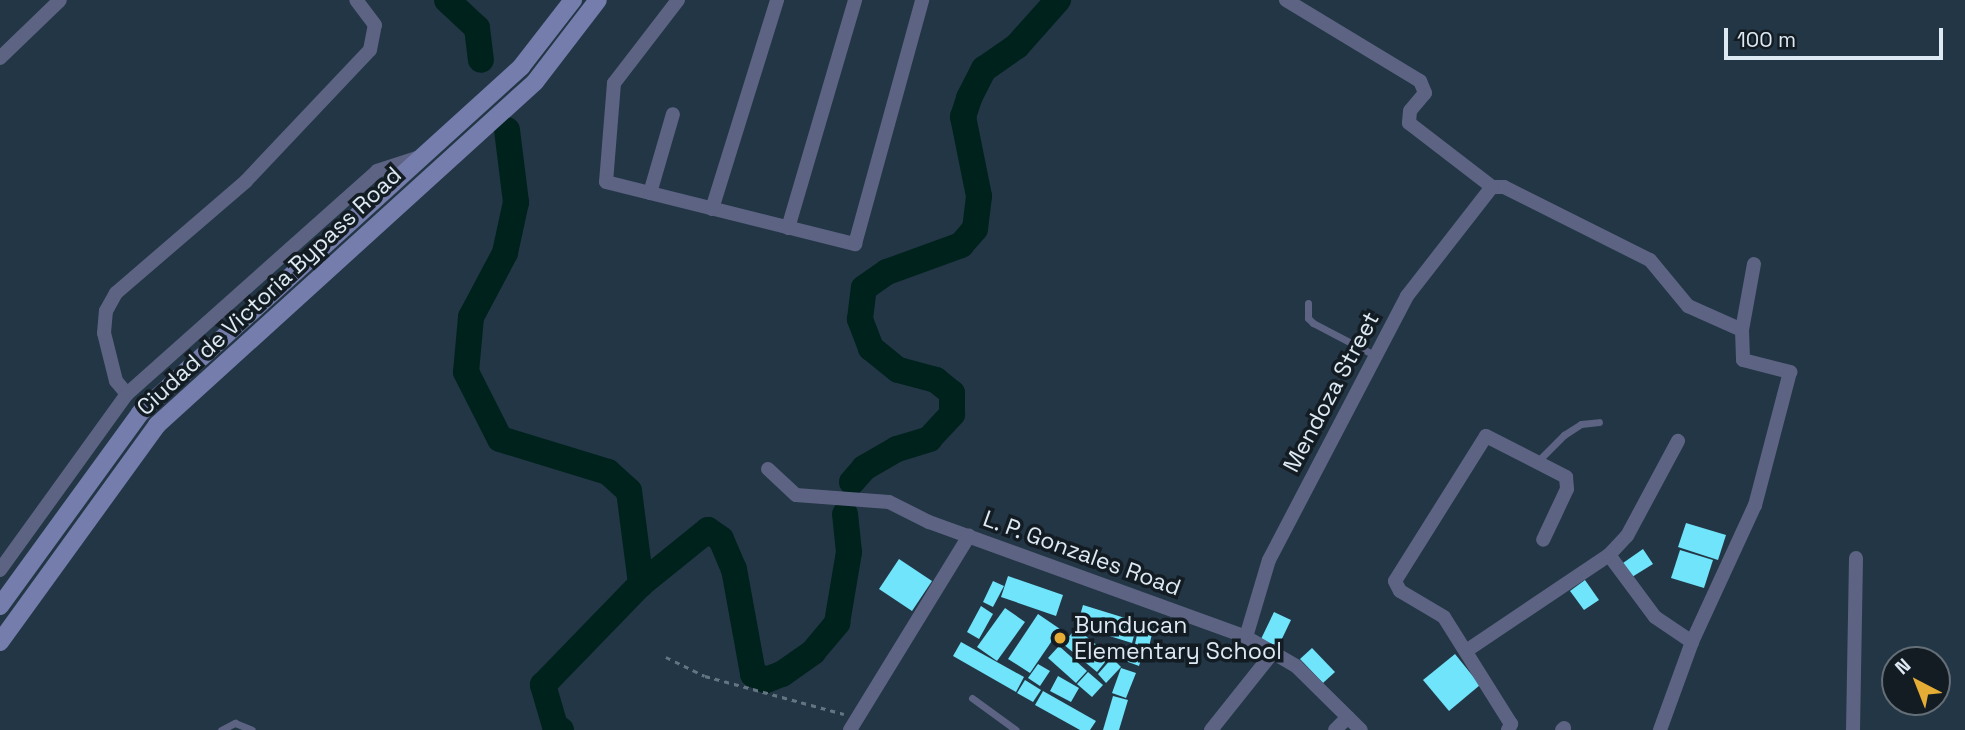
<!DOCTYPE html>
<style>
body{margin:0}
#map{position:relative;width:1965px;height:730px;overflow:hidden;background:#233645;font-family:"Space Grotesk",sans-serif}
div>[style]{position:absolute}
.river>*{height:26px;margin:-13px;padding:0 13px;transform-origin:13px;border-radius:13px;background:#00221c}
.building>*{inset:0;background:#6fe4fa}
.path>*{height:2.5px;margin-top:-1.25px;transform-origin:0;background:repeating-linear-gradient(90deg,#647582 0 5px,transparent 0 10px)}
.service>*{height:7px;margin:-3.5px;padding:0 3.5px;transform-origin:3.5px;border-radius:3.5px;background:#5d6382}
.minor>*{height:14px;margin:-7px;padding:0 7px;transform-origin:7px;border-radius:7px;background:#5d6382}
.secondary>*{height:18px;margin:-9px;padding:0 9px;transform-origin:9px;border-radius:9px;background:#757dad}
.dots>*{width:19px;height:19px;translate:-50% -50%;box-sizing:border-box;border:4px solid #141c23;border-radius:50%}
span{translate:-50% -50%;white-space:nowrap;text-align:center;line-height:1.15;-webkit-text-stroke:7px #141c23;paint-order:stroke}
.street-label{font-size:23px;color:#dde9f3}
.poi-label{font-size:23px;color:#dde9f3}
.left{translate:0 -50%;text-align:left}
.north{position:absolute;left:1881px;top:646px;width:70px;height:70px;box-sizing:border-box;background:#141c23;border:2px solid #646e76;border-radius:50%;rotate:318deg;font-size:19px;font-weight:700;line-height:28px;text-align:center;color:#dde9f3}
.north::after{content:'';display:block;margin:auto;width:24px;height:32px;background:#e5ad35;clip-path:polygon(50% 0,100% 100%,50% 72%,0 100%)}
.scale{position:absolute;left:1724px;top:28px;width:219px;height:32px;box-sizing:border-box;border:4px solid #dde9f3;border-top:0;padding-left:9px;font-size:21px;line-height:24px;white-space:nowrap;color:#dde9f3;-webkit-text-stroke:5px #141c23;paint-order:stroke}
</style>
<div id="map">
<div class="river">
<i style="left:447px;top:0;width:41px;rotate:43deg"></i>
<i style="left:477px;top:28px;width:32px;rotate:83deg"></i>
<i style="left:507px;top:130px;width:73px;rotate:82.9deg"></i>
<i style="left:516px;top:202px;width:52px;rotate:102.2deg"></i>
<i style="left:505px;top:253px;width:72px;rotate:118deg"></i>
<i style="left:471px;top:317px;width:55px;rotate:95.2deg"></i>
<i style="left:466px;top:372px;width:75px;rotate:63.1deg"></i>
<i style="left:500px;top:439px;width:113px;rotate:17deg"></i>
<i style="left:608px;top:472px;width:28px;rotate:42deg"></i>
<i style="left:629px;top:491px;width:94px;rotate:82.6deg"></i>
<i style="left:852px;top:482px;width:18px;rotate:-49deg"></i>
<i style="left:864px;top:468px;width:38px;rotate:-30deg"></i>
<i style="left:897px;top:449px;width:34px;rotate:-17deg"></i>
<i style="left:929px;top:439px;width:34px;rotate:-47deg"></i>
<i style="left:952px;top:414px;width:21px;rotate:-90deg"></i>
<i style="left:952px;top:393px;width:21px;rotate:-141deg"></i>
<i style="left:936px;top:380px;width:39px;rotate:-165deg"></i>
<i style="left:898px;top:370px;width:35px;rotate:-141deg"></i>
<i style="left:871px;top:348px;width:31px;rotate:-111deg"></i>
<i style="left:860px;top:319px;width:31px;rotate:-83deg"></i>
<i style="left:864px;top:288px;width:28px;rotate:-35deg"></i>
<i style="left:887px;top:272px;width:79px;rotate:-20deg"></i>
<i style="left:961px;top:245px;width:21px;rotate:-49deg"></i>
<i style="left:975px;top:229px;width:33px;rotate:-83deg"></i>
<i style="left:979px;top:196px;width:81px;rotate:-101.4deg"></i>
<i style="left:963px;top:117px;width:20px;rotate:-72deg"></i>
<i style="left:969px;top:98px;width:33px;rotate:-63deg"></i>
<i style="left:984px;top:69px;width:40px;rotate:-34.9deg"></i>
<i style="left:1017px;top:46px;width:62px;rotate:-48.3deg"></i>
<i style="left:561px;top:730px;width:7px;rotate:-146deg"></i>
<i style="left:555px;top:726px;width:43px;rotate:-106.3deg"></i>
<i style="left:543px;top:685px;width:141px;rotate:-45.9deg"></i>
<i style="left:641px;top:584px;width:86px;rotate:-38.9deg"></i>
<i style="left:708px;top:530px;width:16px;rotate:35deg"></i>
<i style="left:721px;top:539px;width:33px;rotate:67deg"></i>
<i style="left:734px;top:569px;width:107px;rotate:79.7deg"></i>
<i style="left:753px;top:674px;width:14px;rotate:25deg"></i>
<i style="left:766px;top:680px;width:17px;rotate:-21deg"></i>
<i style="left:782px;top:674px;width:38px;rotate:-35deg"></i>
<i style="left:813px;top:652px;width:38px;rotate:-50deg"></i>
<i style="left:837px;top:623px;width:72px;rotate:-80.4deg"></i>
<i style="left:849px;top:552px;width:38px;rotate:-96deg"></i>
</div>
<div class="building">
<i style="clip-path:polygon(1686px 523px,1726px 535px,1718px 560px,1678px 547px)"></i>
<i style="clip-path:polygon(1643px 549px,1653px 564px,1632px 577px,1623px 563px)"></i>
<i style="clip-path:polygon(1680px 550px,1713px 560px,1704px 588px,1671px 578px)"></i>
<i style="clip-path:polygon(899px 559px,932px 581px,912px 611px,879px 589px)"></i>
<i style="clip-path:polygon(1008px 576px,1063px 595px,1056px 616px,1001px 597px)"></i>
<i style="clip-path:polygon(1585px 580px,1599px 600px,1584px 610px,1570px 591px)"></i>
<i style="clip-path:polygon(993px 581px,1004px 586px,993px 607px,983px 602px)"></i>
<i style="clip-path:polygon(1083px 605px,1138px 622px,1132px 643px,1077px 626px)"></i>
<i style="clip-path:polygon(981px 606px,993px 614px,979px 639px,967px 632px)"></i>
<i style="clip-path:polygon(1005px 608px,1025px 622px,997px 661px,977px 647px)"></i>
<i style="clip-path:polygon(1274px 612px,1291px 620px,1278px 647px,1261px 639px)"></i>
<i style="clip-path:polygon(1038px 614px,1060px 629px,1030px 673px,1008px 659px)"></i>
<i style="clip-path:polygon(1140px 622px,1154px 625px,1149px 647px,1135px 644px)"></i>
<i style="clip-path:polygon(1076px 628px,1110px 656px,1097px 672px,1063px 644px)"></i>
<i style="clip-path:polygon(961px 642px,1024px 677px,1016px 692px,953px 656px)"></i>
<i style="clip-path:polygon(1059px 646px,1087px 671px,1076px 683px,1048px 658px)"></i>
<i style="clip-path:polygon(1125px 647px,1143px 653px,1139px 666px,1120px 659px)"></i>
<i style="clip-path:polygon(1312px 648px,1335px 672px,1323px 683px,1300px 659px)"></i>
<i style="clip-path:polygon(1455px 654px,1480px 685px,1449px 711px,1423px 680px)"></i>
<i style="clip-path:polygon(1112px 658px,1121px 667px,1106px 683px,1098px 674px)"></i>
<i style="clip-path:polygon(1038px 664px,1050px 671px,1040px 686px,1028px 678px)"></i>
<i style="clip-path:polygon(1121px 668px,1136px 673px,1126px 698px,1112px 693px)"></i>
<i style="clip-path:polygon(1088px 672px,1103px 685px,1092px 697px,1077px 684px)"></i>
<i style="clip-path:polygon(1058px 676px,1079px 688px,1071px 702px,1050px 691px)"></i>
<i style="clip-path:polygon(1025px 680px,1041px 690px,1033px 702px,1017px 693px)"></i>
<i style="clip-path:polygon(1043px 691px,1096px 721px,1090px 730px,1080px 730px,1035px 705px)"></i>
<i style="clip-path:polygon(1113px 696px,1128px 700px,1119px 730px,1103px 730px)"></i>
</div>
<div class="path">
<i style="left:666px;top:657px;width:43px;rotate:26deg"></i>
<i style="left:705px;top:676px;width:144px;rotate:15.3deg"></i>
</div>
<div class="service">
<i style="left:1308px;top:303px;width:15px;rotate:90deg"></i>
<i style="left:1308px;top:318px;width:7px;rotate:45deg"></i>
<i style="left:1313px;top:323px;width:71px;rotate:27.6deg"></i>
<i style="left:1538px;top:461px;width:37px;rotate:-45deg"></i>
<i style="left:1564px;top:435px;width:20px;rotate:-33deg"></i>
<i style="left:1581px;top:424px;width:18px;rotate:-6deg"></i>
<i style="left:972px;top:698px;width:54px;rotate:36deg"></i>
<i style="left:221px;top:730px;width:16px;rotate:-27deg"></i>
<i style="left:235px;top:723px;width:18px;rotate:22deg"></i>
</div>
<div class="minor">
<i style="left:678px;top:0;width:105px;rotate:127.6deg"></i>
<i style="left:614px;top:83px;width:99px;rotate:94.6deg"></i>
<i style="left:606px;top:182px;width:257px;rotate:14deg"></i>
<i style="left:855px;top:244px;width:253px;rotate:-74.6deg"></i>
<i style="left:1286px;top:0;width:157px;rotate:31.2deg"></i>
<i style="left:1420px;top:81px;width:13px;rotate:67deg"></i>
<i style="left:1425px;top:93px;width:23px;rotate:130deg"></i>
<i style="left:1410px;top:111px;width:12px;rotate:95deg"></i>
<i style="left:1409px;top:123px;width:105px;rotate:37.6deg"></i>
<i style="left:1492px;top:187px;width:12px"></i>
<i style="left:1504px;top:187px;width:163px;rotate:26.6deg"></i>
<i style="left:1650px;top:260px;width:60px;rotate:50.4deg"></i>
<i style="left:1688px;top:306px;width:59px;rotate:24deg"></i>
<i style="left:1742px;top:330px;width:30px;rotate:88deg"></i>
<i style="left:1743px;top:360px;width:49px;rotate:14.3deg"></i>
<i style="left:1790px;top:372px;width:138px;rotate:104.7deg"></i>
<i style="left:1755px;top:505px;width:151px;rotate:114.7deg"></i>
<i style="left:1692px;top:642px;width:94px;rotate:110deg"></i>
<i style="left:0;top:58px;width:83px;rotate:-44deg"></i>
<i style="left:650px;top:193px;width:82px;rotate:-73.8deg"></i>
<i style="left:712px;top:209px;width:219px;rotate:-72.7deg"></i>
<i style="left:788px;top:228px;width:238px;rotate:-73.6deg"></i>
<i style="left:1742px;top:330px;width:67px;rotate:-79.7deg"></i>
<i style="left:127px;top:394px;width:17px;rotate:-130deg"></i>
<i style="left:116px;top:381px;width:49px;rotate:-104deg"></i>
<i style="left:104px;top:333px;width:22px;rotate:-85deg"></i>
<i style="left:106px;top:311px;width:21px;rotate:-61deg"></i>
<i style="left:116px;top:293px;width:172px;rotate:-40.7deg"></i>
<i style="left:246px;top:181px;width:180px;rotate:-46.6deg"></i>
<i style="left:370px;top:50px;width:25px;rotate:-79deg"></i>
<i style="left:375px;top:25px;width:31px;rotate:-127deg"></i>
<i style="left:768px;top:469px;width:38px;rotate:43deg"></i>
<i style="left:796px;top:495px;width:93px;rotate:4.3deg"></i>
<i style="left:889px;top:502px;width:45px;rotate:26.6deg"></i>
<i style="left:929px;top:522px;width:337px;rotate:19.9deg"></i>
<i style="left:1246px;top:637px;width:58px;rotate:30.1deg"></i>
<i style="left:1296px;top:666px;width:91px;rotate:44.6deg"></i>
<i style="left:1609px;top:555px;width:77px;rotate:53.4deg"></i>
<i style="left:1655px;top:617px;width:45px;rotate:34deg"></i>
<i style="left:0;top:570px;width:217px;rotate:-54.2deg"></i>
<i style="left:127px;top:394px;width:335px;rotate:-41.7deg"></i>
<i style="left:377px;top:171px;width:42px;rotate:-18deg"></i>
<i style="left:1246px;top:637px;width:80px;rotate:-73.4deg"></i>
<i style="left:1269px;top:560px;width:298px;rotate:-62.4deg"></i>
<i style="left:1407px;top:296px;width:138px;rotate:-52.1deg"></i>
<i style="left:1466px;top:651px;width:172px;rotate:-33.9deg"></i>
<i style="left:1609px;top:555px;width:26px;rotate:-47deg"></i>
<i style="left:1627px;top:536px;width:108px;rotate:-61.8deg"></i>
<i style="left:850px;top:730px;width:228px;rotate:-58.5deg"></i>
<i style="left:1211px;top:730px;width:101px;rotate:-51.4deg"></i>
<i style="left:1335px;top:730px;width:18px;rotate:-45deg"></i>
<i style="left:1508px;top:730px;width:7px;rotate:-63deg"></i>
<i style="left:1511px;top:724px;width:126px;rotate:-122.1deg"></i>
<i style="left:1444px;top:617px;width:51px;rotate:-149.4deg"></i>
<i style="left:1400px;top:591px;width:11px;rotate:-117deg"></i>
<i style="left:1395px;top:581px;width:171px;rotate:-57.9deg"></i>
<i style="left:1486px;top:436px;width:90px;rotate:27.1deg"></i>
<i style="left:1566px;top:477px;width:12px;rotate:85deg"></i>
<i style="left:1567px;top:489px;width:56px;rotate:115.2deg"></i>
<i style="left:1562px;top:730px;width:3px;rotate:-45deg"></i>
<i style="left:1853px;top:730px;width:172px;rotate:-89deg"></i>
</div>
<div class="secondary">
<i style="left:0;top:606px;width:238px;rotate:-54deg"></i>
<i style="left:140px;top:413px;width:515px;rotate:-42.24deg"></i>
<i style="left:521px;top:67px;width:85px;rotate:-52.2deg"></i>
<i style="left:0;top:642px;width:268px;rotate:-54.1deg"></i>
<i style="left:157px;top:425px;width:510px;rotate:-42.22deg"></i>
<i style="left:535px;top:82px;width:103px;rotate:-52.5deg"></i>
</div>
<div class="dots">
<i style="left:1060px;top:638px;background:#e5ad35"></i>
</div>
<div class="street-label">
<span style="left:269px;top:291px;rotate:-43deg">Ciudad de Victoria Bypass Road</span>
<span style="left:1331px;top:392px;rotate:-62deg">Mendoza Street</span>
<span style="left:1082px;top:553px;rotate:20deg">L. P. Gonzales Road</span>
</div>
<div class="poi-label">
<span class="left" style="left:1074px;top:638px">Bunducan<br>Elementary School</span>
</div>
<div class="north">N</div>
<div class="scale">100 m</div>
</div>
